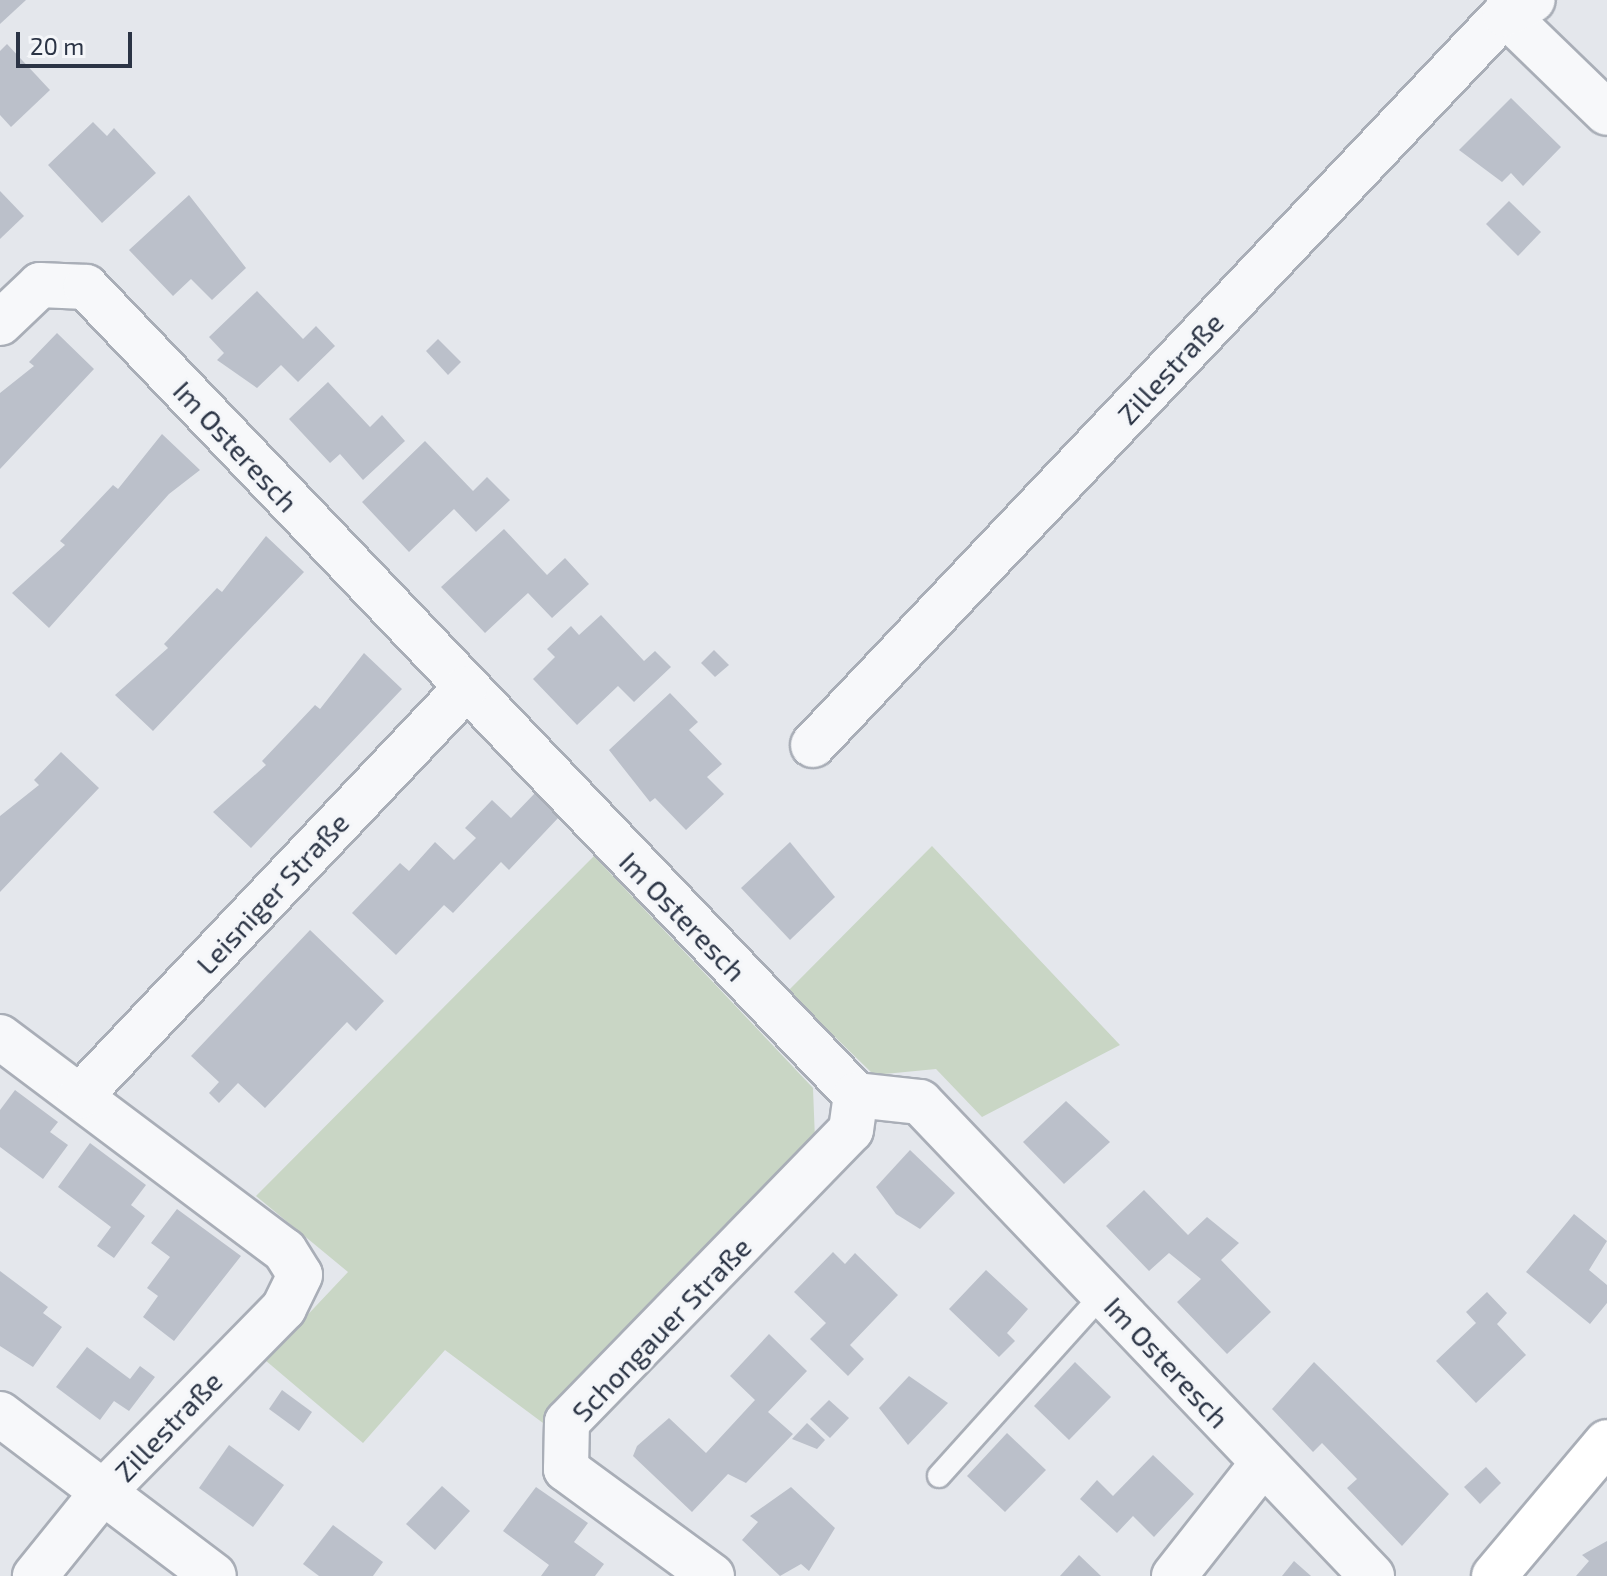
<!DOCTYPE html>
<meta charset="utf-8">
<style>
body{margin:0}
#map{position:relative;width:1607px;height:1576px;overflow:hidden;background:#e4e7ec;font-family:"Exo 2",sans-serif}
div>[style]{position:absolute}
.green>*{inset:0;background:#c9d6c5}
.building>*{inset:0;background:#bbc0ca}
.roads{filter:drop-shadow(2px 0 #a9aeb7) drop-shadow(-2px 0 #a9aeb7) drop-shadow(0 2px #a9aeb7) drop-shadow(0 -2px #a9aeb7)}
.lane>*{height:22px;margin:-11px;padding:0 11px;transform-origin:11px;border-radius:11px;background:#f7f8fa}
.street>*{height:44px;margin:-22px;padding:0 22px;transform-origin:22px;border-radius:22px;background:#f7f8fa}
.secondary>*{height:44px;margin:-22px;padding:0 22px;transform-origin:22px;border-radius:22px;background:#fff}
span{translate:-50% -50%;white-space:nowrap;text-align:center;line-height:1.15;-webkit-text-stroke:6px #f4f6f9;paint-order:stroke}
.street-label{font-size:28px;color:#2b3445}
.scale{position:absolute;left:16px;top:32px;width:116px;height:36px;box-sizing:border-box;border:4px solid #2b3445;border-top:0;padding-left:10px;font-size:24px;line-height:28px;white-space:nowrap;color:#2b3445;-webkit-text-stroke:6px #f4f6f9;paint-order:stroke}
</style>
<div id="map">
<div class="green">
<i style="clip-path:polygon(932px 846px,1120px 1045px,982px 1117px,936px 1069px,874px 1075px,788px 991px)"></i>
<i style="clip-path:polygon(594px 856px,813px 1088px,815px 1140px,543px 1423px,445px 1350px,363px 1443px,265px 1360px,348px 1272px,256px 1196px)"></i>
</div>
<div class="building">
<i style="clip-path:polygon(0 0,26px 0,0 24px)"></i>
<i style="clip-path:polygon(7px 44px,50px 90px,11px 127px,0 115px,0 51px)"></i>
<i style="clip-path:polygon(1511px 98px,1561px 147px,1523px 186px,1511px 173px,1502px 182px,1459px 150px)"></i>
<i style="clip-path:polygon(93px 122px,107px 136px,114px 128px,156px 173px,102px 223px,48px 165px)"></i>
<i style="clip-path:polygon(0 191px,24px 216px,0 239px)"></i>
<i style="clip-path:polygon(189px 195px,246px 268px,212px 300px,191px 279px,173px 296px,129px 250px)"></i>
<i style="clip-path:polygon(1509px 201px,1541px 232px,1518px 256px,1486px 224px)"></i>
<i style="clip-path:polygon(257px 291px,303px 339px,316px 326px,335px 346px,298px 382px,281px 365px,257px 388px,217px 360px,224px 353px,209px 337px)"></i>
<i style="clip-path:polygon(57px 333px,94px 369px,0 469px,0 393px,34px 366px,29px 362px)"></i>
<i style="clip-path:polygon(438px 339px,461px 362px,448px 375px,426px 351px)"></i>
<i style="clip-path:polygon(328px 382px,370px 427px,382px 415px,405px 441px,363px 480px,340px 454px,330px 463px,289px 419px)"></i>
<i style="clip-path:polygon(162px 434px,200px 470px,169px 494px,49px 628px,12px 593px,65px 545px,60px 541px,113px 485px,118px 489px)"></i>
<i style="clip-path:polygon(425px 441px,473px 491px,487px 477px,510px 500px,476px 532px,454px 509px,409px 552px,362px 502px)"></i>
<i style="clip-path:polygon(504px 529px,547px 575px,565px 558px,589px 584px,552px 618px,528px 593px,485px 633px,441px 587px)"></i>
<i style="clip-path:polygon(266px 536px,304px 572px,153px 731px,115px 695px,168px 648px,164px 644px,217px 588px,222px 592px)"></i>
<i style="clip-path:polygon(601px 615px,644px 661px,655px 651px,671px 667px,634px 702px,618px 686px,577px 725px,533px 679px,555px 657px,547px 649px,571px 626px,579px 635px)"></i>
<i style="clip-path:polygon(714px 650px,729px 665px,715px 677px,701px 663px)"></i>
<i style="clip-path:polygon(364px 653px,402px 689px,251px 848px,213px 812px,266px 765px,262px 761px,315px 705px,320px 709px)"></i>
<i style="clip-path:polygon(670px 693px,698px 722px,689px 730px,722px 764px,707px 777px,724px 794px,686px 830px,655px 798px,650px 802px,609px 750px)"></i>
<i style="clip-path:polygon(61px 752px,99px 788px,0 892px,0 816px,39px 785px,34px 780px)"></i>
<i style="clip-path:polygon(536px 792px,559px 817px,509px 870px,501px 862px,453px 913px,444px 905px,396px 955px,352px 913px,400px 863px,409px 871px,435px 842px,454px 860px,476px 838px,465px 828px,492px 800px,511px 818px)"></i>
<i style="clip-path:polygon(790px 842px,835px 897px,790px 940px,741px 888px)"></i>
<i style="clip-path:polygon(310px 930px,384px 1001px,356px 1031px,347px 1022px,265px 1108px,238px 1083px,219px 1103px,209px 1093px,219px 1082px,191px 1056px)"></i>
<i style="clip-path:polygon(15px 1090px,58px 1122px,50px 1132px,68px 1145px,43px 1179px,0 1147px,0 1110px)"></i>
<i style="clip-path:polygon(1066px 1101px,1110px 1142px,1064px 1184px,1023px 1142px)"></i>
<i style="clip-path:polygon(90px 1143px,146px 1185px,131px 1205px,145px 1216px,114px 1258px,97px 1246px,111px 1227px,58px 1187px)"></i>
<i style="clip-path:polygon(910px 1150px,955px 1193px,920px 1229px,896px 1214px,876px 1187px)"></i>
<i style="clip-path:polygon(1144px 1190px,1188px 1235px,1207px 1217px,1239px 1243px,1221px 1260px,1271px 1312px,1227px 1354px,1177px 1302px,1201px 1279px,1169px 1253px,1149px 1271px,1106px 1226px)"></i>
<i style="clip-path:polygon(177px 1209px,241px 1256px,174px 1341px,143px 1317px,158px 1296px,147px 1288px,170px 1257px,151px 1243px)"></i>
<i style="clip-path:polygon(1574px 1214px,1607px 1241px,1589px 1270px,1607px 1285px,1607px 1303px,1590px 1324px,1526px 1272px)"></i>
<i style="clip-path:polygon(833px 1252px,845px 1264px,855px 1253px,898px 1295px,850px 1345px,864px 1359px,848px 1376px,810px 1339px,826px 1323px,794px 1292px)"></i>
<i style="clip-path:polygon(986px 1270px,1028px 1309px,1007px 1333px,1015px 1341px,999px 1357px,949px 1309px)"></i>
<i style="clip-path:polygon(0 1271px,48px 1307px,43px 1313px,62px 1327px,33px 1367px,0 1346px)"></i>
<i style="clip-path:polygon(1487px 1292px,1507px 1313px,1497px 1324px,1526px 1355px,1476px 1403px,1436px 1361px,1476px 1323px,1466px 1312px)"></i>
<i style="clip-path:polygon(769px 1334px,807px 1371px,768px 1412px,793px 1434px,746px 1483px,728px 1474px,692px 1512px,633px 1456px,637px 1446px,669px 1418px,706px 1453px,755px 1400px,730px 1376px)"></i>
<i style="clip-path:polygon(87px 1347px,130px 1379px,140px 1366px,155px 1377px,129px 1411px,114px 1401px,100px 1420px,56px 1387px)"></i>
<i style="clip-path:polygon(1075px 1362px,1111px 1397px,1069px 1440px,1034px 1406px)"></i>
<i style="clip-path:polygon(1314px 1362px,1449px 1494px,1402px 1546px,1347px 1488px,1357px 1479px,1322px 1443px,1313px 1452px,1272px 1409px)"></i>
<i style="clip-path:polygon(909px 1376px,948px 1403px,908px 1445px,879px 1408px)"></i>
<i style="clip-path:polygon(282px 1390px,312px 1412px,299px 1431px,269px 1409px)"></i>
<i style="clip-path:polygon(829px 1400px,849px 1418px,830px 1438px,810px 1419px)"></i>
<i style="clip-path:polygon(807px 1423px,825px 1440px,817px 1449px,792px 1439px)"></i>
<i style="clip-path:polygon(1007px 1433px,1046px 1470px,1005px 1512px,967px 1476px)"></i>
<i style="clip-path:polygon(229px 1445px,284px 1485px,253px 1527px,199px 1488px)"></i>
<i style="clip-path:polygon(1153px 1455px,1194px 1494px,1154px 1537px,1133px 1516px,1117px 1533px,1080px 1499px,1097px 1480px,1113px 1496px)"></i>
<i style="clip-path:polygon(1486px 1467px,1501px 1483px,1480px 1504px,1464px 1487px)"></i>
<i style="clip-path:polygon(442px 1486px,470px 1511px,435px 1550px,406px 1524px)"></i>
<i style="clip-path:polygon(536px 1487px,588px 1523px,574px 1542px,604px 1564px,595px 1576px,541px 1576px,549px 1565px,503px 1531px)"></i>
<i style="clip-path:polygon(791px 1487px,835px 1528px,809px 1571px,801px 1564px,780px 1576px,742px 1540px,758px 1522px,750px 1516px)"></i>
<i style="clip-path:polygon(333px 1525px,383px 1562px,373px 1576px,319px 1576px,303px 1564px)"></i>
<i style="clip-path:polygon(1607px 1541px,1607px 1576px,1576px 1576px,1589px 1561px,1582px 1555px)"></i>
<i style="clip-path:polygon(1079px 1555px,1101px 1576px,1060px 1576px)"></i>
<i style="clip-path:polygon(1294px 1561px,1311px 1576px,1282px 1576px)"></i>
</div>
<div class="roads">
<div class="lane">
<i style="left:939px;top:1476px;width:245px;rotate:-48deg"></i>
</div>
<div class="street">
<i style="left:1505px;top:14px;width:142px;rotate:44.1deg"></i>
<i style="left:0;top:323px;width:55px;rotate:-43.5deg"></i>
<i style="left:40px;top:285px;width:46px;rotate:2.5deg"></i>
<i style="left:86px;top:287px;width:1116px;rotate:46.38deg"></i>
<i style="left:856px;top:1095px;width:64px;rotate:6.2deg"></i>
<i style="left:920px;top:1102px;width:655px;rotate:46.36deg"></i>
<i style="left:813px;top:745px;width:1007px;rotate:-46.57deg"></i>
<i style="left:1505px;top:14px;width:31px;rotate:-27deg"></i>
<i style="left:0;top:1037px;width:356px;rotate:36.9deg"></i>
<i style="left:285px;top:1251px;width:28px;rotate:58deg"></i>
<i style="left:300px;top:1275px;width:37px;rotate:116deg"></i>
<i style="left:284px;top:1308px;width:260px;rotate:134.5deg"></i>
<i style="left:102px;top:1493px;width:107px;rotate:128.9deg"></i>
<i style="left:80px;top:1096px;width:560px;rotate:-46.59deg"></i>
<i style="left:0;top:1414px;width:268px;rotate:37.1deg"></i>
<i style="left:712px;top:1576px;width:181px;rotate:-143.8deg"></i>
<i style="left:566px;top:1469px;width:47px;rotate:-88.8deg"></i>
<i style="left:567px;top:1422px;width:407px;rotate:-45.8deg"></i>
<i style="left:851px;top:1130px;width:35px;rotate:-82deg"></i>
<i style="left:1174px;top:1576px;width:144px;rotate:-51.8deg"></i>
</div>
<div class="secondary">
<i style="left:1494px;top:1576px;width:175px;rotate:-49.9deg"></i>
</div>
</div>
<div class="street-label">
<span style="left:1170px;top:368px;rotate:-47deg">Zillestraße</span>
<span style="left:236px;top:446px;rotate:47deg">Im Osteresch</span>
<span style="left:272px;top:893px;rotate:-47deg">Leisniger Straße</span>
<span style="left:683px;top:916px;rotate:46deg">Im Osteresch</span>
<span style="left:661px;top:1329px;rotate:-46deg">Schongauer Straße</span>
<span style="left:1167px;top:1362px;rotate:47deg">Im Osteresch</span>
<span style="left:168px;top:1426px;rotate:-46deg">Zillestraße</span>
</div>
<div class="scale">20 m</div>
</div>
